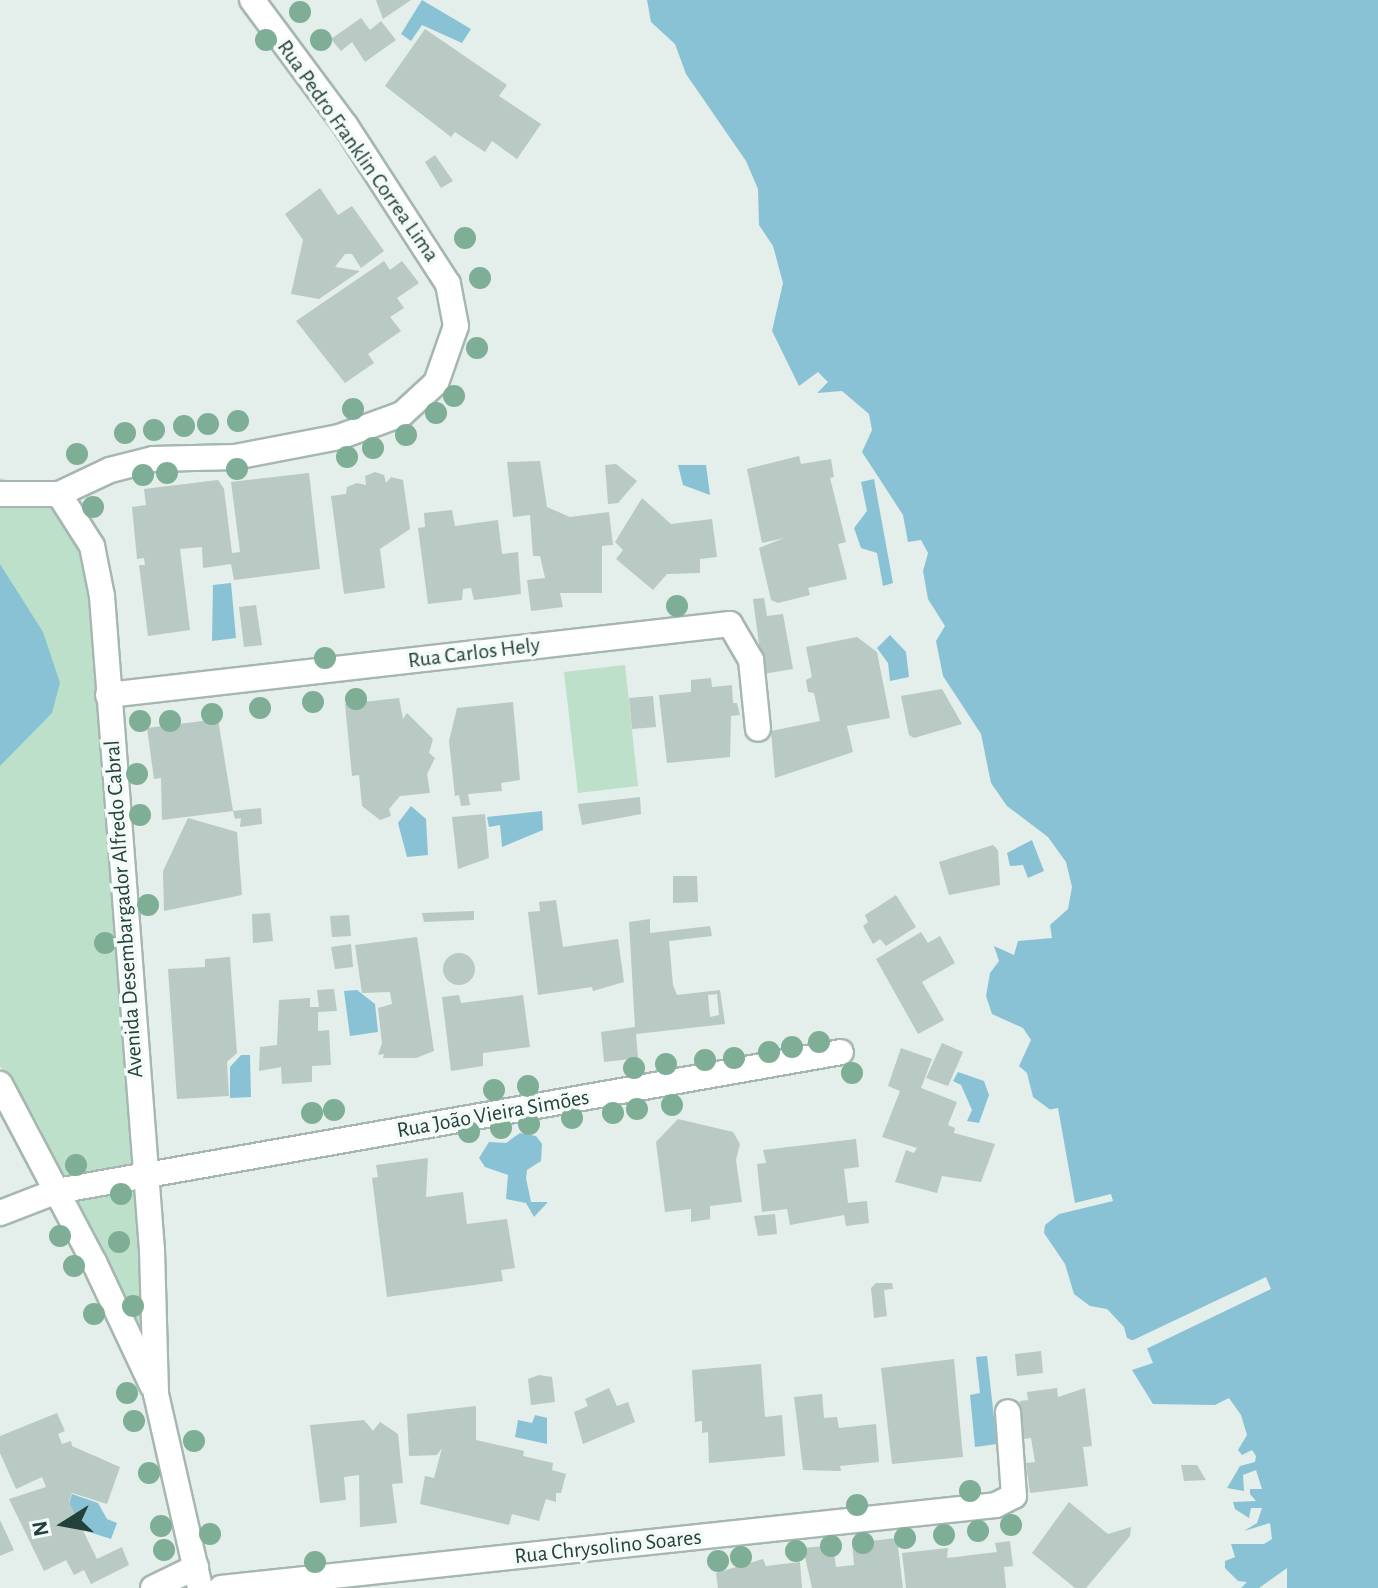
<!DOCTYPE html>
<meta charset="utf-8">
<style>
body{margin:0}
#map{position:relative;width:1378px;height:1588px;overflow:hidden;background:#e4eeea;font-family:"Alegreya Sans",sans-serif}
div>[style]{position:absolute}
.green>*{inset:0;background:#bce0c9}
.water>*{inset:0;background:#89c2d5}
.pier>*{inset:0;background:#e4eeea}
.building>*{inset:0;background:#b9c9c4}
.round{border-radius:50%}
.roads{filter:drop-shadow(2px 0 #a6b7b2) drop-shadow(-2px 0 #a6b7b2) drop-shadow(0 2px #a6b7b2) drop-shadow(0 -2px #a6b7b2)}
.minor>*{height:24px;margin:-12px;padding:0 12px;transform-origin:12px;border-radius:12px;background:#fff}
.tertiary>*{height:24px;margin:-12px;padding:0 12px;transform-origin:12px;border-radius:12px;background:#fff}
.trees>*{width:22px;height:22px;margin:-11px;border-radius:50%;background:#7eae95}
span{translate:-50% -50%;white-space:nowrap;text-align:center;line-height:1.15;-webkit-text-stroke:7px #f4faf8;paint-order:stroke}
.street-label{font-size:22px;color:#22413b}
.north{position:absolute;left:24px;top:1484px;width:80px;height:80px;-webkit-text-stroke:6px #f4faf8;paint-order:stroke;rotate:259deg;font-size:22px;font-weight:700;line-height:32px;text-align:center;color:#22413b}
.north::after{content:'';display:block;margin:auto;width:28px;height:36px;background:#22413b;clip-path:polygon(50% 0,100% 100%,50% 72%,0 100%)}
</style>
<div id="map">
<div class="green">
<i style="clip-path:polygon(0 478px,28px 486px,53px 505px,76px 535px,88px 581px,151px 1376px,38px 1123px,0 1066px)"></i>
<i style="clip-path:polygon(625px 665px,638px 786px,578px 793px,564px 672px)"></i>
</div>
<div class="water">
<i style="clip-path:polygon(422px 0,471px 29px,462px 43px,422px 25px,411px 41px,401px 34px)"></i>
<i style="clip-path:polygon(647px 0,1378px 0,1378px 1588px,1287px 1588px,1287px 1568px,1259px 1588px,1241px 1588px,1247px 1582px,1238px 1581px,1225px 1568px,1225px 1561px,1235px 1557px,1231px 1544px,1264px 1544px,1272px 1539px,1270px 1523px,1244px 1531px,1257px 1523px,1262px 1508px,1251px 1508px,1249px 1518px,1235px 1509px,1233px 1502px,1256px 1501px,1250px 1494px,1250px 1489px,1262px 1489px,1256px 1470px,1243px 1475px,1244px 1491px,1227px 1488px,1240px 1466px,1255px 1462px,1256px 1456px,1252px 1450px,1242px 1455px,1238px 1450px,1247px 1435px,1241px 1415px,1229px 1398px,1215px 1405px,1153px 1404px,1132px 1370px,1153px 1363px,1146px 1346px,1127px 1338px,1124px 1327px,1107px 1309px,1090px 1306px,1074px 1294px,1065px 1264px,1044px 1233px,1045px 1225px,1059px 1214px,1052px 1111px,1033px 1097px,1027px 1073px,1019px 1066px,1031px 1040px,1023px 1028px,992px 1014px,986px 996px,990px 973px,999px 961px,994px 946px,1014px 955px,1018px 941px,1052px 938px,1050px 925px,1068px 909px,1072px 887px,1066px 862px,1048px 837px,1007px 806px,991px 783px,981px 734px,943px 676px,936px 641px,945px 626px,928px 599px,923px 571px,928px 553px,921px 540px,908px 542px,903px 515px,862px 452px,872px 430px,869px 414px,842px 391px,817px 393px,828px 382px,818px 372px,799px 386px,772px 331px,783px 283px,773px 246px,759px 225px,758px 189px,746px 161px,686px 74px,675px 44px,651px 22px)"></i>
<i style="clip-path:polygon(678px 465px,706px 465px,710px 495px,683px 485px)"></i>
<i style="clip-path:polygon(874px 479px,893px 583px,883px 586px,877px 553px,861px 548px,854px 528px,867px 511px,861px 482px)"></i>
<i style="clip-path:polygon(0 564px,43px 632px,60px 683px,52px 713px,0 766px)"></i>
<i style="clip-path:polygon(231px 583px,236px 638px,212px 641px,213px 585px)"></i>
<i style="clip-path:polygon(890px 635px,906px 652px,909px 677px,890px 681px,888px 663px,877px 648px)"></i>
<i style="clip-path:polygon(411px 806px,426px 819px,428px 855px,407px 857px,398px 823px)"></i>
<i style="clip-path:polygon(542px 811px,543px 830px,502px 847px,500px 825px,489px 827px,487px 817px)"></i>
<i style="clip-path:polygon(1032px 840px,1044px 871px,1028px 878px,1023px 865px,1010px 866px,1007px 853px)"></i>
<i style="clip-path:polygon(357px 990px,375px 1004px,378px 1032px,350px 1036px,344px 991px)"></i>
<i style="clip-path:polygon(241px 1055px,250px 1055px,251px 1097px,230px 1098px,230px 1067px)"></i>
<i style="clip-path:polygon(958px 1072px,984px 1081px,989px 1095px,979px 1123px,967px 1121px,972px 1110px,961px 1085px,953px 1081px)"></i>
<i style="clip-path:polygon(520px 1133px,536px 1136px,542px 1144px,541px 1161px,527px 1170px,526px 1178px,531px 1202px,548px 1202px,534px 1217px,526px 1203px,506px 1199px,508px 1175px,485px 1167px,479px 1158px,489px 1142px,506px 1143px)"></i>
<i style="clip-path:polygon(987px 1356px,997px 1444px,975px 1447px,970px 1395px,980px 1393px,976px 1357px)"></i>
<i style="clip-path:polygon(535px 1415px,547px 1418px,547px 1444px,515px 1437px,518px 1420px,532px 1423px)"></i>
<i style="clip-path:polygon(72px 1494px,98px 1503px,107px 1519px,117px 1523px,111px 1539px,83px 1530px,69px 1504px)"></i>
</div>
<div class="pier">
<i style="clip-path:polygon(1058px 1108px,1075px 1203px,1111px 1194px,1113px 1201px,1051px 1216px,1055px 1212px,1047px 1110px)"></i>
<i style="clip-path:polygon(1266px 1277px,1271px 1289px,1144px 1350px,1129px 1342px)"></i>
</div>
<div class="building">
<i style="clip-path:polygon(376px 0,411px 0,383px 19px)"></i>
<i style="clip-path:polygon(361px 18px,370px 30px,381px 21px,396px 40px,365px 62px,352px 42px,341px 51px,331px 39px)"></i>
<i style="clip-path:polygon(425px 29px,507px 85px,499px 96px,541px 124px,517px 159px,492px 141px,485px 152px,455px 132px,451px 137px,385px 86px)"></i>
<i style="clip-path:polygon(435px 155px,453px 181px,441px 188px,425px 162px)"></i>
<i style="clip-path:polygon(320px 188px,338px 215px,352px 206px,384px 251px,361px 268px,352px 254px,345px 254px,335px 267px,360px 271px,319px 299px,291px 294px,303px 240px,285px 214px)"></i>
<i style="clip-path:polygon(384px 261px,390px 270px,402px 261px,419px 283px,397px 298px,404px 308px,390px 317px,401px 331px,368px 354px,374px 363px,345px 383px,296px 321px)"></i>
<i style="clip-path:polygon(799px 456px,801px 464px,831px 459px,834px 477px,830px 478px,846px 542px,838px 544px,847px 579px,808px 588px,810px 595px,778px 603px,771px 600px,759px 548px,784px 538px,762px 543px,747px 469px)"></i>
<i style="clip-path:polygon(540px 461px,547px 507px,570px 517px,609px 512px,613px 545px,602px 546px,602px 593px,560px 593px,563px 607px,531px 611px,527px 580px,545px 578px,540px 556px,533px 556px,530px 515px,513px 517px,507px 462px)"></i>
<i style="clip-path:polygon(616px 464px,637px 481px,618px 503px,608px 504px,605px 465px)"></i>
<i style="clip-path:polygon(375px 472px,384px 475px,386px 483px,391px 477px,403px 480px,410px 529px,380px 549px,385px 588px,344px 594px,331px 496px,346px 494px,347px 487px,357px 483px,366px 485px,365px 476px)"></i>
<i style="clip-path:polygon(309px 473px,320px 569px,234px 580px,231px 564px,203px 568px,202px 547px,180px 549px,190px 630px,148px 636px,139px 565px,145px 565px,144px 558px,137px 559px,132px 507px,146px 505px,144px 489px,218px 480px,224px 489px,232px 553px,240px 552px,231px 482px)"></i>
<i style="clip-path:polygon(642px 498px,671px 524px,712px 519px,717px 557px,700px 559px,700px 573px,667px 574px,653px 590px,616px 559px,623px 550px,615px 542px)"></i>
<i style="clip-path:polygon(452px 510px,455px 526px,498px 520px,502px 554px,518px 552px,521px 594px,474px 600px,471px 588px,463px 589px,462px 600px,428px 604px,418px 528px,425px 527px,424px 513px)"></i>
<i style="clip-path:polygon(764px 598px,767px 616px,783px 614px,793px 669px,763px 674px,753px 599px)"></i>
<i style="clip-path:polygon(256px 605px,262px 645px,244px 647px,239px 607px)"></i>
<i style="clip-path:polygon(857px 637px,877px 652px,890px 718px,847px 726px,853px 752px,775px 778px,771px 731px,820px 721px,814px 693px,808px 692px,806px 680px,812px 677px,806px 647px)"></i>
<i style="clip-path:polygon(711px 678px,712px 687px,732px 685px,733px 703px,737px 703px,740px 715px,731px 716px,730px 757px,667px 763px,659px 695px,691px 692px,691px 680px)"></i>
<i style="clip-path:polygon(942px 689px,962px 724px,914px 738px,909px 735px,901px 696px)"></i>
<i style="clip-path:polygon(653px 696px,656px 727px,632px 729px,629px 698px)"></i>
<i style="clip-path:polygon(399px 698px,403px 719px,407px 713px,433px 739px,429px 753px,435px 758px,427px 774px,430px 793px,400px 796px,389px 809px,391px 816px,380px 820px,362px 806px,359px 775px,352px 776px,345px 704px)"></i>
<i style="clip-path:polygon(513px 702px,520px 780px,501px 783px,502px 791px,468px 794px,470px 805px,461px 806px,459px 795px,455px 796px,449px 741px,457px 708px)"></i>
<i style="clip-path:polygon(218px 719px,233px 811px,162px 820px,161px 778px,154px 779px,147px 728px)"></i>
<i style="clip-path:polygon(640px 797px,641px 814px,582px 825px,578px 804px)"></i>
<i style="clip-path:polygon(261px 808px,262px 824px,240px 827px,241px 818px,235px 819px,233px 811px)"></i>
<i style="clip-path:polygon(485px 814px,489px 858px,458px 869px,452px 817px)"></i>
<i style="clip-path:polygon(188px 818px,237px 832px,242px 895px,164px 911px,163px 871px)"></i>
<i style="clip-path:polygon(993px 845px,998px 850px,1000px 885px,949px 895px,939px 862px)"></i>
<i style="clip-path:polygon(673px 876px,697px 876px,698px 902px,673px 903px)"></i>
<i style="clip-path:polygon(896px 895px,916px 927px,886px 946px,880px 939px,873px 944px,863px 926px,868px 922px,865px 915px)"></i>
<i style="clip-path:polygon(556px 900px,563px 947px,618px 939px,624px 982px,593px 991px,592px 987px,538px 995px,528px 912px,540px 911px,539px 902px)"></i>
<i style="clip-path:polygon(474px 911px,474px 920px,424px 922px,422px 913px)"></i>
<i style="clip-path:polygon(270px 913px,273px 941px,253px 943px,252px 914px)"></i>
<i style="clip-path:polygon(349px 915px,351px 936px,332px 937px,330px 916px)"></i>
<i style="clip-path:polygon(evenodd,650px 919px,650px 933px,710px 926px,712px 936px,669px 941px,673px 985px,677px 995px,720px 990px,725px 1024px,636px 1034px,638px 1058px,604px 1062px,601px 1032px,635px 1027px,629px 922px,650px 919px,717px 994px,719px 1015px,710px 1017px,708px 995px,717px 994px)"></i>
<i style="clip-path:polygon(921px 932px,928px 943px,940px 936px,955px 963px,922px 982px,944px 1020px,918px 1034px,876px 959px)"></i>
<i style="clip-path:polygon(417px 937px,434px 1051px,416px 1058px,383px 1058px,384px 1054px,378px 1055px,382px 1043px,378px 1008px,392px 1004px,390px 992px,362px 993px,355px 945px)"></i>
<i style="clip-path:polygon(351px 944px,353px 967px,335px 969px,331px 947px)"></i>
<i class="round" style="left:443px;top:953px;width:32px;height:32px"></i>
<i style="clip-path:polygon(230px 957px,237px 1053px,227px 1062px,229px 1096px,177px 1099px,168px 969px,205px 967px,205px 959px)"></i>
<i style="clip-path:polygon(334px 989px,337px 1011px,318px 1012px,318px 1031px,329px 1030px,331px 1065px,312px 1066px,312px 1082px,282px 1084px,281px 1067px,259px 1071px,260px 1047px,277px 1045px,279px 1000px,310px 998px,310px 1007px,319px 1007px,317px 990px)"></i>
<i style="clip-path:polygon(459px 995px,461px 1003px,523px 995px,530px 1047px,483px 1053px,483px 1066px,451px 1071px,442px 997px)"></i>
<i style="clip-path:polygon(942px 1043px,963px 1052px,948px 1086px,926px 1078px)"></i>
<i style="clip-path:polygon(901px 1048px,932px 1059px,921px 1088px,957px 1102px,948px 1125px,955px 1128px,954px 1133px,995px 1144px,981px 1182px,942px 1176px,937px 1193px,895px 1182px,906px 1150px,914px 1153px,917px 1148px,882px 1137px,900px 1091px,888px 1086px)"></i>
<i style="clip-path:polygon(678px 1119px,733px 1132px,740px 1144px,736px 1160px,742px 1202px,710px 1206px,710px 1219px,691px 1222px,691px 1209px,665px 1212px,656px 1142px)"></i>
<i style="clip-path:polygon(856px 1139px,859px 1167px,844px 1169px,848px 1203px,867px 1201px,869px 1223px,846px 1226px,844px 1215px,790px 1225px,787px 1209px,762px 1212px,757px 1164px,766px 1163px,763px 1150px)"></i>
<i style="clip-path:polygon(428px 1158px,426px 1197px,463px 1192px,467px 1224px,507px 1219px,515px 1268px,501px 1270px,503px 1281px,387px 1297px,372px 1178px,378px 1177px,376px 1165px)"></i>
<i style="clip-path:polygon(775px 1214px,777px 1234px,758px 1236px,754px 1216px)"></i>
<i style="clip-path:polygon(876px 1283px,892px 1283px,893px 1289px,884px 1290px,887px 1316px,874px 1318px,871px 1288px)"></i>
<i style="clip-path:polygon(1041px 1351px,1043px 1373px,1017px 1376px,1015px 1354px)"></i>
<i style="clip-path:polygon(954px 1359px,963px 1457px,892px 1464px,881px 1368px)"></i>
<i style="clip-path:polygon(761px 1364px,765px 1417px,782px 1415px,785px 1456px,709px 1463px,708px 1432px,702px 1433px,702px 1421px,695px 1422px,692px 1370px)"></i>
<i style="clip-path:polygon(539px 1375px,552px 1377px,555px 1402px,531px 1405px,528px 1379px)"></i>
<i style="clip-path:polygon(609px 1388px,617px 1406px,628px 1402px,635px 1422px,583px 1444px,574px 1412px,588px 1406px,585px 1399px)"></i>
<i style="clip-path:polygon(1057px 1388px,1058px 1397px,1085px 1388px,1092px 1446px,1083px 1447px,1088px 1486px,1030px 1493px,1026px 1463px,1035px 1462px,1031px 1438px,1024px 1439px,1020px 1401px,1028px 1400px,1027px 1392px)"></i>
<i style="clip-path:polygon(822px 1394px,824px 1418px,837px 1417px,839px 1428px,876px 1424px,879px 1462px,840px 1466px,841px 1471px,803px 1470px,794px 1397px)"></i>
<i style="clip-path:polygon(476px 1406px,476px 1440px,524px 1451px,523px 1456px,553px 1463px,552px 1470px,566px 1474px,561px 1493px,556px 1493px,556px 1502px,546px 1499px,539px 1521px,512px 1514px,509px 1525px,420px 1504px,425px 1476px,434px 1478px,442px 1448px,437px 1455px,409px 1456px,407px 1414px)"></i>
<i style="clip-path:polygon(57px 1413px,65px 1431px,58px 1434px,62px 1444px,71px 1441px,72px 1446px,120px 1467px,107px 1504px,72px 1493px,69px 1502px,97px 1559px,122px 1547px,129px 1565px,91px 1584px,84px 1570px,74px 1575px,66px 1560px,44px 1571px,9px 1499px,46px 1487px,42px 1477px,16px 1489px,0 1453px,0 1436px)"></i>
<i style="clip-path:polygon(364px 1420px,373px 1431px,380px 1422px,398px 1434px,403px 1483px,392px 1484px,397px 1523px,360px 1527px,359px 1475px,344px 1477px,346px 1500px,320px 1503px,310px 1425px)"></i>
<i style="clip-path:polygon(1181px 1465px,1197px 1465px,1206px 1480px,1184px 1481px)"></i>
<i style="clip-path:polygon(1069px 1502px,1108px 1534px,1131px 1527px,1130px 1536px,1086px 1588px,1075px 1588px,1032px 1553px)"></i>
<i style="clip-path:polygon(0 1520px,14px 1550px,0 1556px)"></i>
<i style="clip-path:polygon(897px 1538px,903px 1588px,812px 1588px,803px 1548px,833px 1545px,836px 1567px,854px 1565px,852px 1543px)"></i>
<i style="clip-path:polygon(1010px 1541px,1013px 1566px,1004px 1567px,1006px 1588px,906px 1588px,902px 1553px,948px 1548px,947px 1558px,997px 1552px,995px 1543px)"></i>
<i style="clip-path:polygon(763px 1559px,766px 1566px,800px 1562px,802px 1588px,718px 1588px,716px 1573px)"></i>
</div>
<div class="roads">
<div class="minor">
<i style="left:59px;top:494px;width:56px;rotate:-25.2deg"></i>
<i style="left:110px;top:470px;width:44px;rotate:-14.3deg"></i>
<i style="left:153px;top:459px;width:82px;rotate:-1.4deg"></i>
<i style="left:235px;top:457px;width:106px;rotate:-10.9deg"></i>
<i style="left:339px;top:437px;width:67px;rotate:-20.1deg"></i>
<i style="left:402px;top:414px;width:46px;rotate:-42.4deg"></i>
<i style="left:436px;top:383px;width:60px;rotate:-70.7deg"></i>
<i style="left:456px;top:326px;width:43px;rotate:-100.8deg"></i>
<i style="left:448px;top:284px;width:189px;rotate:-122.9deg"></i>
<i style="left:345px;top:125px;width:156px;rotate:-126.6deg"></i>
<i style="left:108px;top:695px;width:626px;rotate:-6.51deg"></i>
<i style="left:730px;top:624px;width:42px;rotate:59.7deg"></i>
<i style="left:751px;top:660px;width:69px;rotate:84.2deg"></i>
<i style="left:0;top:1213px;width:61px;rotate:-21.1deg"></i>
<i style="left:57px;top:1191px;width:796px;rotate:-10.05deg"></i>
<i style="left:153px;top:1588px;width:48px;rotate:-26deg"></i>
<i style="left:221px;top:1588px;width:779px;rotate:-6.11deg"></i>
<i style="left:996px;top:1505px;width:20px;rotate:-27deg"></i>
<i style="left:1014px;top:1496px;width:84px;rotate:-94.1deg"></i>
</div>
<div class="tertiary">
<i style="left:0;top:494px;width:59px"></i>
<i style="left:59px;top:494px;width:62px;rotate:57.6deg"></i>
<i style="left:92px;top:546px;width:51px;rotate:78.7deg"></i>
<i style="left:102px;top:596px;width:656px;rotate:85.63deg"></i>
<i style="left:152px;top:1250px;width:144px;rotate:88.4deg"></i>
<i style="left:156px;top:1394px;width:199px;rotate:77.2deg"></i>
<i style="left:0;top:1084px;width:201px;rotate:62.2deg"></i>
<i style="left:94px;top:1262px;width:136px;rotate:64.8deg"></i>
</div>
</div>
<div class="trees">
<i style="left:300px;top:12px"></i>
<i style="left:266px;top:40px"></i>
<i style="left:321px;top:40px"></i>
<i style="left:465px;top:238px"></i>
<i style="left:480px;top:278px"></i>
<i style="left:477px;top:348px"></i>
<i style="left:454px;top:396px"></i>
<i style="left:353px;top:409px"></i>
<i style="left:436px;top:413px"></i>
<i style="left:238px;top:421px"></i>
<i style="left:208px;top:424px"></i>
<i style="left:184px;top:426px"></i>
<i style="left:154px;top:430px"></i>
<i style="left:125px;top:433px"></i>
<i style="left:406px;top:435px"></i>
<i style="left:373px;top:448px"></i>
<i style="left:77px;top:454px"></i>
<i style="left:347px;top:457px"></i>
<i style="left:237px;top:469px"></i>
<i style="left:167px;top:473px"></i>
<i style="left:143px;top:475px"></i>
<i style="left:93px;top:507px"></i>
<i style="left:677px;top:606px"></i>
<i style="left:325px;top:658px"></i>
<i style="left:356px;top:699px"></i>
<i style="left:313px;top:702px"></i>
<i style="left:260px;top:708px"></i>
<i style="left:212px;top:714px"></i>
<i style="left:140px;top:721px"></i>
<i style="left:170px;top:721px"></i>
<i style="left:137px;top:774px"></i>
<i style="left:140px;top:815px"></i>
<i style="left:148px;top:905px"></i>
<i style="left:105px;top:943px"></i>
<i style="left:819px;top:1042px"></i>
<i style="left:792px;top:1047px"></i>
<i style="left:769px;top:1052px"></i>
<i style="left:734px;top:1058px"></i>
<i style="left:705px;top:1060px"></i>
<i style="left:666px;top:1064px"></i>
<i style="left:634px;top:1068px"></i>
<i style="left:852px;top:1073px"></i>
<i style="left:528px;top:1086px"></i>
<i style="left:494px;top:1090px"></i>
<i style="left:672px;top:1105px"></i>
<i style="left:637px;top:1109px"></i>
<i style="left:334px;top:1110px"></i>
<i style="left:312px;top:1113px"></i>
<i style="left:613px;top:1113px"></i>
<i style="left:572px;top:1118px"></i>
<i style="left:529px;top:1124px"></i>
<i style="left:501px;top:1128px"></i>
<i style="left:469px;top:1132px"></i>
<i style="left:76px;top:1165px"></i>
<i style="left:121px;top:1194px"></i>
<i style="left:60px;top:1236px"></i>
<i style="left:119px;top:1242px"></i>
<i style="left:74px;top:1266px"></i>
<i style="left:133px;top:1306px"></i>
<i style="left:94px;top:1314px"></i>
<i style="left:127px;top:1393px"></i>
<i style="left:134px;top:1421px"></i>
<i style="left:194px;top:1441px"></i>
<i style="left:149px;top:1473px"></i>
<i style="left:970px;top:1491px"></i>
<i style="left:857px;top:1505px"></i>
<i style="left:1011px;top:1525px"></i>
<i style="left:161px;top:1526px"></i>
<i style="left:978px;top:1531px"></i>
<i style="left:210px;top:1534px"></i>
<i style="left:944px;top:1535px"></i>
<i style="left:905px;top:1538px"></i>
<i style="left:863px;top:1543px"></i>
<i style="left:831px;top:1546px"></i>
<i style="left:164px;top:1550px"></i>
<i style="left:796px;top:1551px"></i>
<i style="left:741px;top:1557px"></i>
<i style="left:718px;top:1561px"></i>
<i style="left:315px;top:1562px"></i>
</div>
<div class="street-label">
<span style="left:358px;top:151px;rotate:55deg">Rua Pedro Franklin Correa Lima</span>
<span style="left:474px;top:653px;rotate:-7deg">Rua Carlos Hely</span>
<span style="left:124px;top:909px;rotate:-94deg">Avenida Desembargador Alfredo Cabral</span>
<span style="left:493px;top:1114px;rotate:-10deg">Rua João Vieira Simões</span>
<span style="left:608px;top:1547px;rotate:-6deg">Rua Chrysolino Soares</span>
</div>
<div class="north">N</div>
</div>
